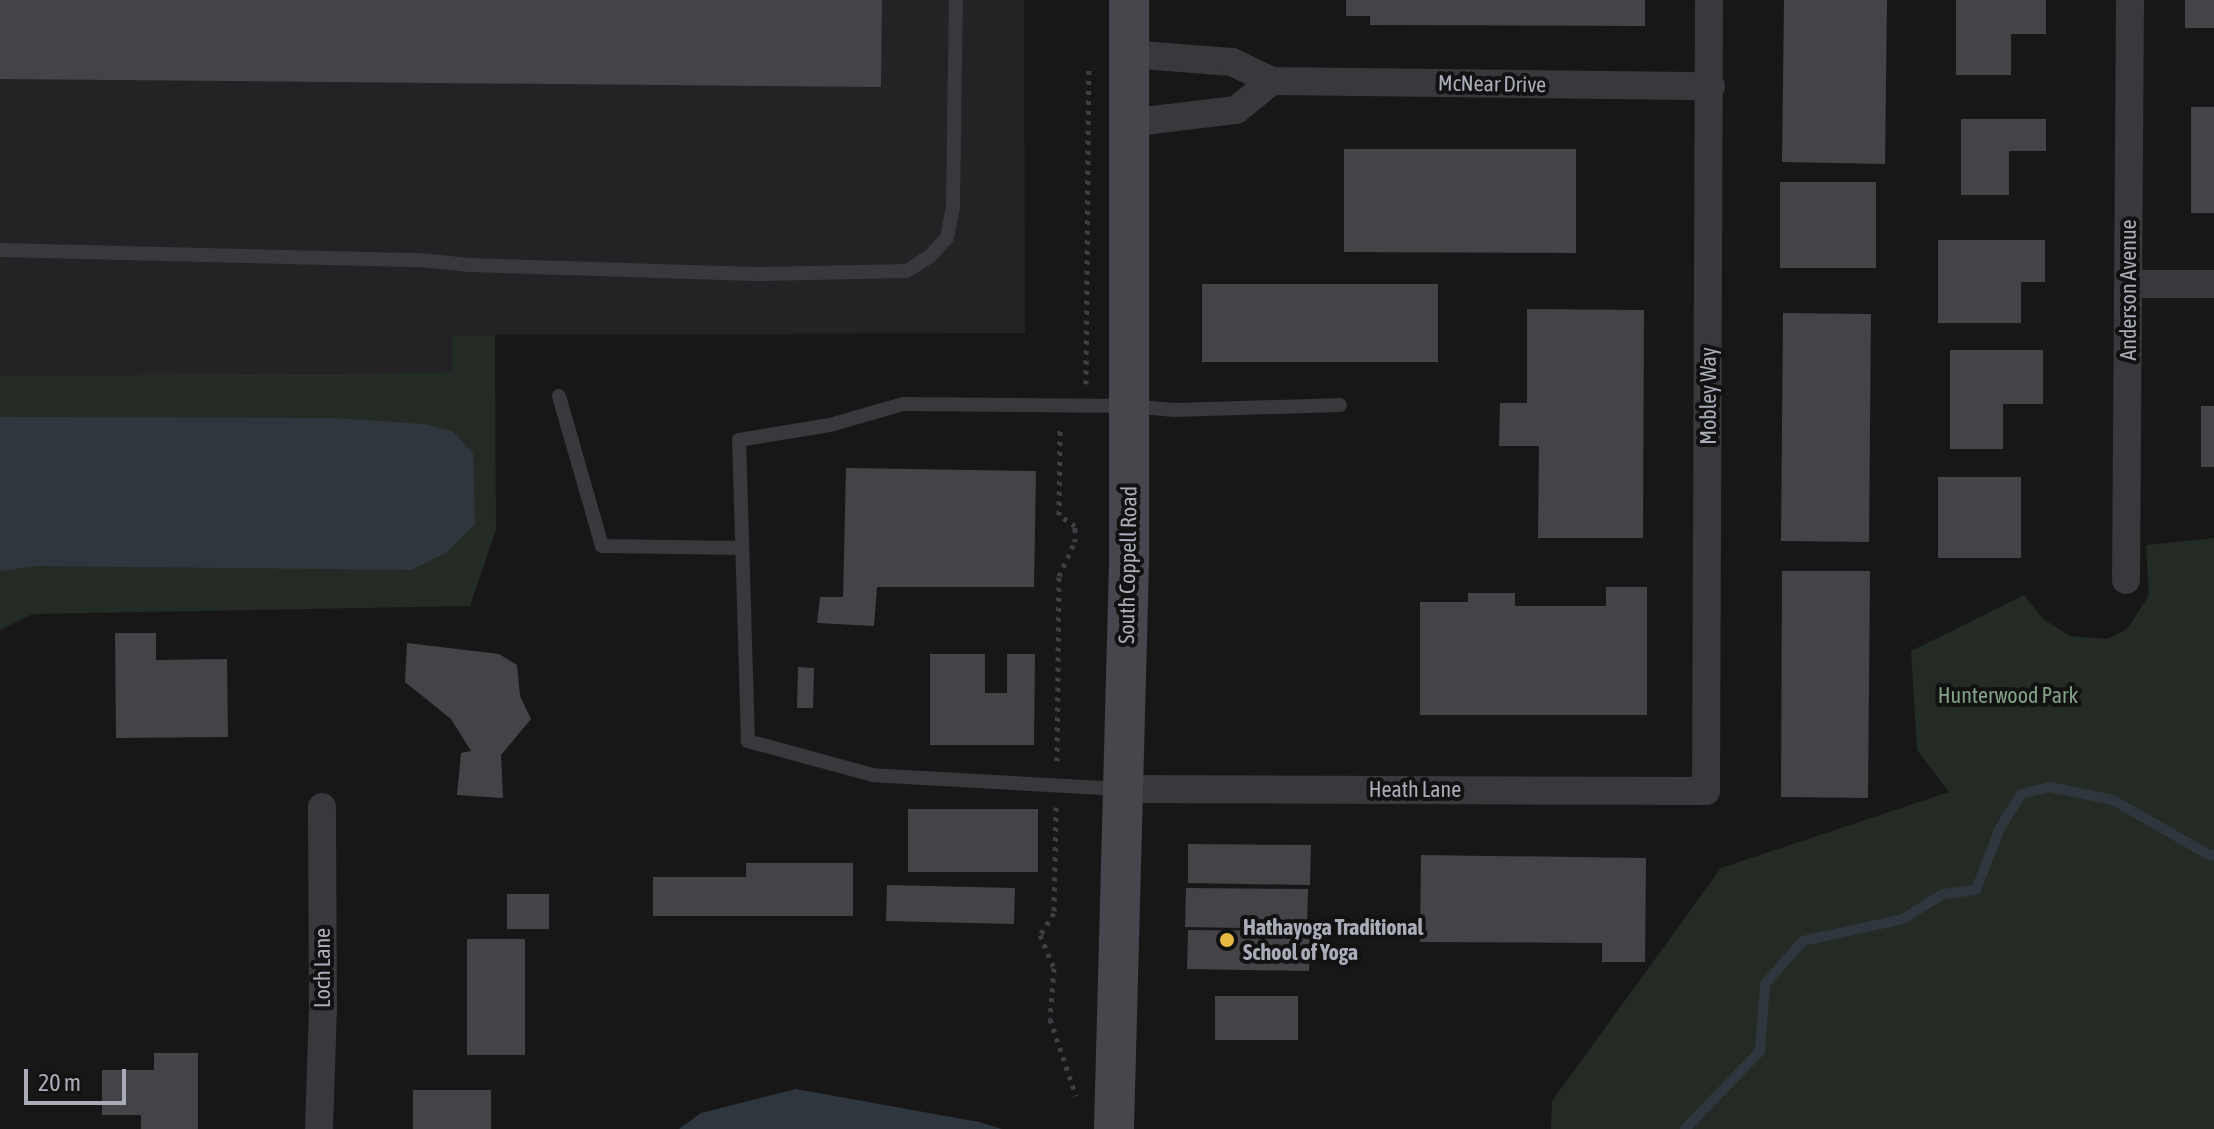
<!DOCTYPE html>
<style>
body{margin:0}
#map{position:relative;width:2214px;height:1129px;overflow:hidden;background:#171718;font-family:"Asap Condensed",sans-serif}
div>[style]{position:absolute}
.built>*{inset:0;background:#232325}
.green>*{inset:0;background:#232b24}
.water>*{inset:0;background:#30363d}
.stream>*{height:10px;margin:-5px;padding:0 5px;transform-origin:5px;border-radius:5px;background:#30363d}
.building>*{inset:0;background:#444448}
.path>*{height:5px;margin-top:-2.5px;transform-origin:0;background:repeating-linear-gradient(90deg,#3e3f44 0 4px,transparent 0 10px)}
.lane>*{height:14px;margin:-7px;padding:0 7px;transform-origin:7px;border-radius:7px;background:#38383d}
.street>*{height:28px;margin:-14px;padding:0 14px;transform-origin:14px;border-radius:14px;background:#38383d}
.secondary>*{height:40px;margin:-20px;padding:0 20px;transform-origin:20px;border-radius:20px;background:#46474d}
.dots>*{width:22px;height:22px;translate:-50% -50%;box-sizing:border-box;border:4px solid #121213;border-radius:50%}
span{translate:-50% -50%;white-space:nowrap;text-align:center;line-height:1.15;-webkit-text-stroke:8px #121213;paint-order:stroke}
.street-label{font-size:22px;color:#aaadb7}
.park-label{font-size:22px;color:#82a186}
.poi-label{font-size:22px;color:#aaadb7;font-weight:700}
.left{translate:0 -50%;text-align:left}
.scale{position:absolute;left:24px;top:1069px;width:102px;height:36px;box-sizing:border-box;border:4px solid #aaadb7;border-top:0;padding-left:10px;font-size:24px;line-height:28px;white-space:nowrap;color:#aaadb7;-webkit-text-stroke:6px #121213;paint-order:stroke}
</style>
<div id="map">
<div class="built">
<i style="clip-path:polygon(0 0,1024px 0,1025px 333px,453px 335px,452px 373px,0 375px)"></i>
</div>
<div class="green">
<i style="clip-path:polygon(452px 335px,495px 335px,496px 530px,470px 606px,33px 614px,0 630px,0 375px,452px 373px)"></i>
<i style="clip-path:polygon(2214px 538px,2214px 1129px,1551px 1129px,1552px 1101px,1721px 868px,1949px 792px,1917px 750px,1911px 651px,2024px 595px,2043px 619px,2070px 636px,2107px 639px,2127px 629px,2149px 595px,2146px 545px)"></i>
</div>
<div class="water">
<i style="clip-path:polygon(0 417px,332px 418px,424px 424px,452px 431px,473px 453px,475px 524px,447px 552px,411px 570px,35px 566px,0 571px)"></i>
<i style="clip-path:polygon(796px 1089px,979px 1122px,1002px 1129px,679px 1129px,701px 1113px)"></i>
</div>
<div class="stream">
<i style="left:1685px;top:1129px;width:108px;rotate:-46.1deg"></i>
<i style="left:1760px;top:1051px;width:67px;rotate:-85.7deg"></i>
<i style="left:1765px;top:984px;width:57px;rotate:-48.5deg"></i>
<i style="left:1803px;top:941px;width:102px;rotate:-12.4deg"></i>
<i style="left:1903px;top:919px;width:47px;rotate:-32deg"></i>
<i style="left:1943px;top:894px;width:33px;rotate:-7deg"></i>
<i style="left:1976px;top:890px;width:66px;rotate:-68.8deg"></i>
<i style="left:2000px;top:828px;width:40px;rotate:-58deg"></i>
<i style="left:2021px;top:794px;width:30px;rotate:-14deg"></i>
<i style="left:2050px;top:787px;width:64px;rotate:11.7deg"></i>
<i style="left:2113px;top:800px;width:111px;rotate:29.8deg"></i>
<i style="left:2209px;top:855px;width:5px"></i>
</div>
<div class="building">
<i style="clip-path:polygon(0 0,882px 0,881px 87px,0 79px)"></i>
<i style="clip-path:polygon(1346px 0,1645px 0,1645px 26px,1370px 25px,1370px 16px,1346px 16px)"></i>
<i style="clip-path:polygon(1784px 0,1887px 0,1885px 164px,1782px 162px)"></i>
<i style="clip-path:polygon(1956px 0,2046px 0,2046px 34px,2011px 34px,2011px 75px,1956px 75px)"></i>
<i style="clip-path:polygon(2185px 0,2214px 0,2214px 28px,2185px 28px)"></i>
<i style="clip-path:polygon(2191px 107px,2214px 107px,2214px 213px,2191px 213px)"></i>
<i style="clip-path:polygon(1961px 119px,2046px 119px,2046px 151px,2009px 151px,2009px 195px,1961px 195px)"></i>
<i style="clip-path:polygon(1344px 149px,1576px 149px,1576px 253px,1344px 252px)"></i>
<i style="clip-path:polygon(1780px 182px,1876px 182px,1876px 268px,1780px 268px)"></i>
<i style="clip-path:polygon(1938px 240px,2045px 240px,2045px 282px,2021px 282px,2021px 323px,1938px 323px)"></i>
<i style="clip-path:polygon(1202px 284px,1438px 284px,1438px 362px,1202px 362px)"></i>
<i style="clip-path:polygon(1527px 309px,1644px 310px,1643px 538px,1538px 538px,1539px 446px,1499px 446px,1500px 403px,1527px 403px)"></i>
<i style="clip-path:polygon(1783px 313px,1871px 314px,1869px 542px,1781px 541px)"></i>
<i style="clip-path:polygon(1950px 350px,2043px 350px,2043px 404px,2003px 404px,2003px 449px,1950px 449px)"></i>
<i style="clip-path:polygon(2201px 406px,2214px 406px,2214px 467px,2201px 467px)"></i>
<i style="clip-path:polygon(846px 468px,1036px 471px,1034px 587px,877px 587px,874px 626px,817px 623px,820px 597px,843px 597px)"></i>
<i style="clip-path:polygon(1938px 477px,2021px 477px,2021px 558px,1938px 558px)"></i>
<i style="clip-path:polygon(1782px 571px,1870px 571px,1868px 798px,1781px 797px)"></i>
<i style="clip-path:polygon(1606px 587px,1647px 587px,1647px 715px,1420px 715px,1420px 602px,1468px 602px,1468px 593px,1515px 593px,1515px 606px,1606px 606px)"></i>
<i style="clip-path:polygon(115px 633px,156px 633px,156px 660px,227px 659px,228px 737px,116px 738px)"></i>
<i style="clip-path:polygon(407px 643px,499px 654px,517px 665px,520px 696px,531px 719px,501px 755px,503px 798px,457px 795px,461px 753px,471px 751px,451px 719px,405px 682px)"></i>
<i style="clip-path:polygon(930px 654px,985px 654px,985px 693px,1007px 693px,1007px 654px,1035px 654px,1034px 745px,930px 745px)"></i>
<i style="clip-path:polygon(798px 667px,814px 668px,813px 708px,797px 708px)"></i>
<i style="clip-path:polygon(908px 809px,1038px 809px,1038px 872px,908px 872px)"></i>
<i style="clip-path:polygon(1188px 844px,1311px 845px,1310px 885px,1188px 883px)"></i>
<i style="clip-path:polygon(1421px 855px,1646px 858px,1645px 962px,1602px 962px,1602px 943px,1420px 942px)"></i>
<i style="clip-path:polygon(746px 863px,853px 863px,853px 916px,653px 916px,653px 877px,746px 877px)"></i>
<i style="clip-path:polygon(887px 885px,1015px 888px,1014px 924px,886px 921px)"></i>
<i style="clip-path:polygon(1186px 888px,1308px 889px,1307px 929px,1185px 927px)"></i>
<i style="clip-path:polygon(507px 894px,549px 894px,549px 929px,507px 929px)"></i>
<i style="clip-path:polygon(1188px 930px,1310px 931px,1309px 971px,1187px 969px)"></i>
<i style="clip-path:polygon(467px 939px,525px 939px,525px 1055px,467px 1055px)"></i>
<i style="clip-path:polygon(1215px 996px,1298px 996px,1298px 1040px,1215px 1040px)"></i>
<i style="clip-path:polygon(154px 1053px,198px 1053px,198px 1129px,141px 1129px,141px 1115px,102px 1115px,102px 1070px,154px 1070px)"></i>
<i style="clip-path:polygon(413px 1090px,491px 1090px,491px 1129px,413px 1129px)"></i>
</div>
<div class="path">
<i style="left:1086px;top:384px;width:314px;rotate:-89.5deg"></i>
<i style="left:1057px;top:761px;width:185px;rotate:-89.4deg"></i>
<i style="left:1059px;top:576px;width:38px;rotate:-65deg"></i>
<i style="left:1075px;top:542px;width:16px;rotate:-90deg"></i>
<i style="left:1075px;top:526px;width:19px;rotate:-145deg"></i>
<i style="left:1059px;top:515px;width:88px;rotate:-89.3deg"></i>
<i style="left:1056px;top:807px;width:106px;rotate:91.1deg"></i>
<i style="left:1054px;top:913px;width:26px;rotate:122deg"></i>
<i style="left:1040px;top:935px;width:36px;rotate:67deg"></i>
<i style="left:1054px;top:968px;width:51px;rotate:94.5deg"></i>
<i style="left:1050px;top:1019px;width:81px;rotate:71.3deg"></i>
</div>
<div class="lane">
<i style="left:0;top:250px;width:421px;rotate:1.4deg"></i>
<i style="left:421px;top:260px;width:48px;rotate:5.9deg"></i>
<i style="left:469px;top:265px;width:293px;rotate:1.8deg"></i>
<i style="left:762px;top:274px;width:145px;rotate:-1.2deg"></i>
<i style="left:907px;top:271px;width:27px;rotate:-33deg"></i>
<i style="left:930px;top:256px;width:25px;rotate:-47deg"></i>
<i style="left:947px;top:238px;width:33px;rotate:-79deg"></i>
<i style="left:953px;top:206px;width:206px;rotate:-89.2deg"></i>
<i style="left:559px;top:396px;width:156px;rotate:74deg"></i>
<i style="left:602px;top:546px;width:140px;rotate:0.8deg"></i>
<i style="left:1120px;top:789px;width:247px;rotate:-176.8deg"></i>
<i style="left:873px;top:775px;width:130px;rotate:-164.8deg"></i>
<i style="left:748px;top:741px;width:301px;rotate:-91.7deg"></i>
<i style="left:739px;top:440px;width:92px;rotate:-9.4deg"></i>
<i style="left:830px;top:425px;width:76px;rotate:-16deg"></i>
<i style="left:903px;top:404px;width:226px;rotate:0.5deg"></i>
<i style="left:1129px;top:406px;width:45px;rotate:5.1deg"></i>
<i style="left:1174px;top:410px;width:166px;rotate:-1.7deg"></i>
</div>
<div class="street">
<i style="left:1128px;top:54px;width:104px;rotate:4.4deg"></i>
<i style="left:1232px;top:62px;width:44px;rotate:25.4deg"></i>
<i style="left:1272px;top:81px;width:439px;rotate:0.7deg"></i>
<i style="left:1128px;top:123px;width:109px;rotate:-6.9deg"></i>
<i style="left:1236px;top:110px;width:46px;rotate:-38.9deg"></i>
<i style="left:2130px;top:284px;width:84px"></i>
<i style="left:2126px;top:580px;width:580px;rotate:-89.6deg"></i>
<i style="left:1124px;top:789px;width:582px;rotate:0.2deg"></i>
<i style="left:1706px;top:791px;width:791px;rotate:-89.78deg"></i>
<i style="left:319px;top:1129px;width:119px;rotate:-88.1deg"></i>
<i style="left:323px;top:1010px;width:203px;rotate:-90.3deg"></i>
</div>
<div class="secondary">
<i style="left:1114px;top:1129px;width:567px;rotate:-88.48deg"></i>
<i style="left:1129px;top:562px;width:562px;rotate:-90deg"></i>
</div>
<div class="dots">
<i style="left:1227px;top:940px;background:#e5b942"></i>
</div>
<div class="street-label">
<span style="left:1492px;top:84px;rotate:1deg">McNear Drive</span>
<span style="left:2129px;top:290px;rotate:-90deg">Anderson Avenue</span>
<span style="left:1709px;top:396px;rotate:-90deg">Mobley Way</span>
<span style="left:1128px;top:565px;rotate:-89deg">South Coppell Road</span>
<span style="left:1415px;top:790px">Heath Lane</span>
<span style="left:323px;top:968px;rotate:-90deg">Loch Lane</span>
</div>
<div class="park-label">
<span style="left:2008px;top:696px">Hunterwood Park</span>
</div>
<div class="poi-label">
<span class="left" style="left:1243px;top:940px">Hathayoga Traditional<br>School of Yoga</span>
</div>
<div class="scale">20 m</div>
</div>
